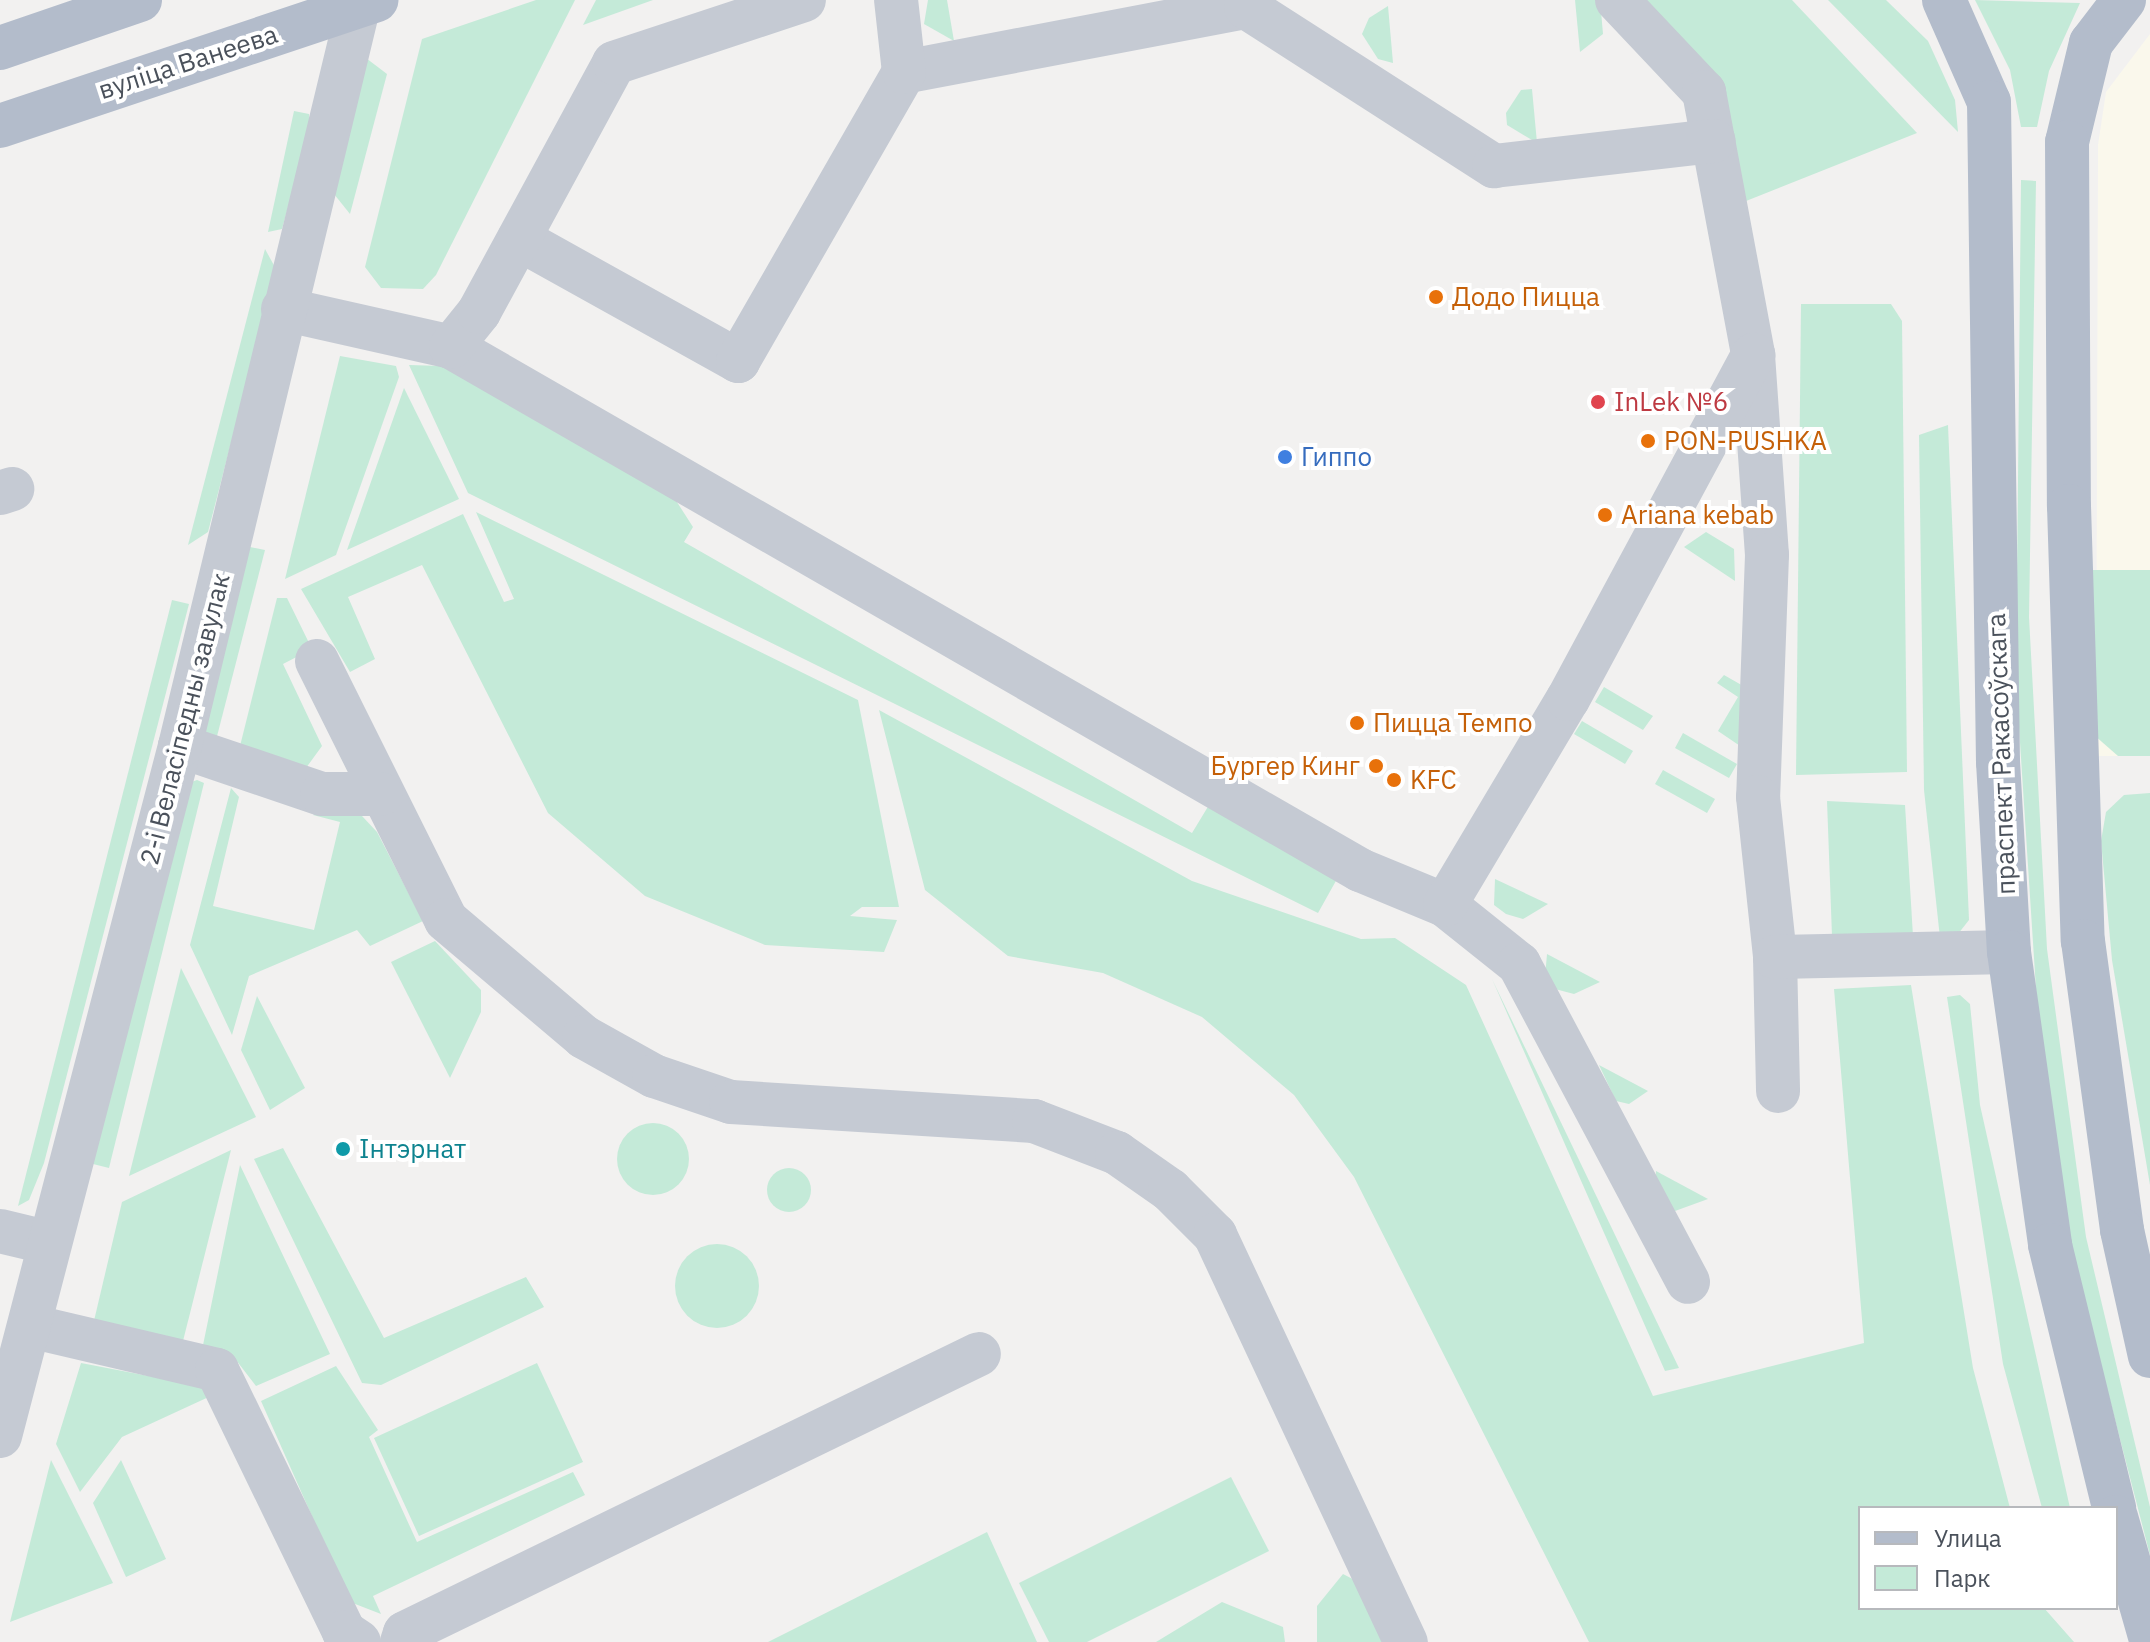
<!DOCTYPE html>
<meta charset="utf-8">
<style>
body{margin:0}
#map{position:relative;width:2150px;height:1642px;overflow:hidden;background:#f2f1f0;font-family:"IBM Plex Sans",sans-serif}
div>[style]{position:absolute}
.commercial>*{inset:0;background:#faf8ec}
.green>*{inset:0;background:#c4ead8}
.round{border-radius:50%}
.minor>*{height:44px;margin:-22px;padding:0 22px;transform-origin:22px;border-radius:22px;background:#c5cad3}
.major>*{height:44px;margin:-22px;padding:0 22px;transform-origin:22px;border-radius:22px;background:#b3bccb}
.dots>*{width:22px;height:22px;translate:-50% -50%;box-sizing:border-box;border:4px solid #fff;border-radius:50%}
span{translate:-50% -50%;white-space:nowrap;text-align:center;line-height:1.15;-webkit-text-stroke:8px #fff;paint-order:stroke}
.street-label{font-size:26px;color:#4a515b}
.food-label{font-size:26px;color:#c56008}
.left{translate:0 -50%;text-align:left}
.right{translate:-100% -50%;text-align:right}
.health-label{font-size:26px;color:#be3a42}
.shop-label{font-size:26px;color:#366cbe}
.culture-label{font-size:26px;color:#0d838f}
.legend{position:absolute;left:1858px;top:1506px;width:260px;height:104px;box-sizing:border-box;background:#fff;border:2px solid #b7b9bd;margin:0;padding:10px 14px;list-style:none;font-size:24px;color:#4a515b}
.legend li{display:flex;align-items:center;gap:16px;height:40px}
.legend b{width:40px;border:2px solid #b7b9bd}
</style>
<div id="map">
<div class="commercial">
<i style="clip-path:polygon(2150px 34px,2150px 756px,2096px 756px,2098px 145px,2106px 92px)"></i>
</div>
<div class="green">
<i style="clip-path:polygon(536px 0,575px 0,436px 275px,423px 289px,381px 288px,365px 267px,422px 39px)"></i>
<i style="clip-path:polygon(596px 0,653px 0,583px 25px)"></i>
<i style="clip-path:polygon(928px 0,947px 0,954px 41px,924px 24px)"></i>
<i style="clip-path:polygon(1575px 0,1595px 0,1601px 11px,1603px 34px,1580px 52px)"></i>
<i style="clip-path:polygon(1627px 0,1792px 0,1917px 133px,1741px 203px)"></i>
<i style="clip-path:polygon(1828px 0,1886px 0,1928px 41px,1955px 100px,1958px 132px)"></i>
<i style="clip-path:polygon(1975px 0,2080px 3px,2049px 71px,2037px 127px,2021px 127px,2010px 70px)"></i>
<i style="clip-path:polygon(1388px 6px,1393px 63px,1378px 59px,1362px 34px,1369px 18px)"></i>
<i style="clip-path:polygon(362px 55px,387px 74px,350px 214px,330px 189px)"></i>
<i style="clip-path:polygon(1532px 89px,1537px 143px,1507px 125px,1506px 113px,1521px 90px)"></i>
<i style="clip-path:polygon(294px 111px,309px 114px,309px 130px,282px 229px,268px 232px)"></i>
<i style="clip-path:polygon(2021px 180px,2036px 181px,2029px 617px,2047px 949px,2086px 1237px,2150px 1507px,2150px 1555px,2074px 1261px,2039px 1035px,2016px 681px)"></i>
<i style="clip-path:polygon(265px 249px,276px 269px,208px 532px,188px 545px)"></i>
<i style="clip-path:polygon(1801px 304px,1891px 304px,1902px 321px,1907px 772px,1796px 775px)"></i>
<i style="clip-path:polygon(340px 356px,396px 366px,399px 377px,336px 555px,285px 579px)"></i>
<i style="clip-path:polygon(409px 365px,442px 366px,675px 499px,693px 527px,684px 542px,1192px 833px,1209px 805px,1337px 879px,1318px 913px,468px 493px)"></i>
<i style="clip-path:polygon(404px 388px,459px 499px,347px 550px)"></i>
<i style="clip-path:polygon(1948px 425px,1969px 920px,1958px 934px,1940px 938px,1924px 790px,1919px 435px)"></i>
<i style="clip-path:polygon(476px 512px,858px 700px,899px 907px,862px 907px,850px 916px,897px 920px,884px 952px,765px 945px,645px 896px,548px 813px,422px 565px,348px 597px,375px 659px,350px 672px,301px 589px,463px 514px,504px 602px,514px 599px)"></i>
<i style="clip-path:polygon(1706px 532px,1734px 549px,1735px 581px,1684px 547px)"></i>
<i style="clip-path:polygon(250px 547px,265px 550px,215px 744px,197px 731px)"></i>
<i style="clip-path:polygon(2091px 570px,2150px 570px,2150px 756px,2118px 756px,2094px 735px)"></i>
<i style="clip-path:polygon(277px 598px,287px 598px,312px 649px,283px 664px,322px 746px,306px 768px,238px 754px)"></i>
<i style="clip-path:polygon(172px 600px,189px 604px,44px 1163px,29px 1200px,18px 1206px)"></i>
<i style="clip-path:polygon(1724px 675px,1745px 687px,1746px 750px,1718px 731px,1738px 697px,1717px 683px)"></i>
<i style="clip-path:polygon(1604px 687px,1653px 716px,1643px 730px,1595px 702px)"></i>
<i style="clip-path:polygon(879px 710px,1192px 881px,1361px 939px,1395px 938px,1466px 985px,1653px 1396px,1864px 1343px,1834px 989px,1911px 985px,1973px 1368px,2010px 1508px,1860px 1508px,1860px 1608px,2044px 1608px,2074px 1642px,1589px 1642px,1354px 1177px,1294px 1095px,1202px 1017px,1103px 973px,1008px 956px,925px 890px)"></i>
<i style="clip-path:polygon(1582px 721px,1633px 751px,1625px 764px,1574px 734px)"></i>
<i style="clip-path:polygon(1683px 733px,1737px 764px,1729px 778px,1675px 748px)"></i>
<i style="clip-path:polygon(1663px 770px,1715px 799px,1707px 813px,1655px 784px)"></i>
<i style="clip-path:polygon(197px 780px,204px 783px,109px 1168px,81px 1161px,181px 786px)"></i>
<i style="clip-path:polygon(231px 788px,239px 797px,213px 906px,314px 930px,340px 822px,313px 815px,332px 807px,362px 816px,377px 832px,423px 921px,370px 946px,357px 930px,249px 976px,232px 1035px,190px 945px)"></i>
<i style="clip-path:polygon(2150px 793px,2150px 1185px,2112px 960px,2101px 841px,2106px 812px,2124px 795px)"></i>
<i style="clip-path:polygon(1827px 801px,1905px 805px,1913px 936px,1832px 936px)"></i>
<i style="clip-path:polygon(1495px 879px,1548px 904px,1523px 919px,1506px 914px,1494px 905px)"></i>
<i style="clip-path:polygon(435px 941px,481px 990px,481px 1012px,450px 1078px,391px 962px)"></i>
<i style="clip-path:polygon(1547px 954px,1600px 982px,1574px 994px,1555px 989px,1545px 977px)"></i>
<i style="clip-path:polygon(181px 968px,256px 1117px,129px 1176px)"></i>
<i style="clip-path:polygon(1492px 979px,1679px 1368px,1665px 1371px)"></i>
<i style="clip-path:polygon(1960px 995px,1970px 1004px,1980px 1105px,2070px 1508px,2042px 1508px,2003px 1364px,1947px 997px)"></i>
<i style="clip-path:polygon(257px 996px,305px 1088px,270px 1110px,241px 1050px)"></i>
<i style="clip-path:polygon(1599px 1065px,1648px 1091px,1629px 1104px,1616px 1101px)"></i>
<i class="round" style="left:617px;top:1123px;width:72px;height:72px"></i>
<i style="clip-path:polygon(283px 1148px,384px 1338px,526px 1277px,544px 1307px,381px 1385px,362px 1383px,254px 1159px)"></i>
<i style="clip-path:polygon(231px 1150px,182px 1345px,93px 1325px,122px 1202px)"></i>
<i style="clip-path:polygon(240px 1165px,330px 1354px,256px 1386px,236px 1360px,202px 1350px)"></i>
<i class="round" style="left:767px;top:1168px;width:44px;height:44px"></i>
<i style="clip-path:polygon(1656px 1171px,1708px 1199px,1675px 1211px,1655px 1191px)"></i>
<i class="round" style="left:675px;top:1244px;width:84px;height:84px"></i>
<i style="clip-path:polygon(81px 1363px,206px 1387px,213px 1395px,122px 1437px,80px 1492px,56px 1444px)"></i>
<i style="clip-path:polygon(537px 1363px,583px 1462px,419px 1536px,374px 1438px)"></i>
<i style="clip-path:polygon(336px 1366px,378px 1430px,369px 1437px,417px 1542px,573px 1472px,585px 1495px,373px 1596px,381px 1614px,350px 1602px,261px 1401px)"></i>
<i style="clip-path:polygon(51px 1460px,113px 1583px,10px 1622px)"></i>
<i style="clip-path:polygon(121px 1460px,166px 1559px,126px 1577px,93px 1503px)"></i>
<i style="clip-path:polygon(1231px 1477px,1269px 1551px,1087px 1642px,1049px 1642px,1019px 1583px)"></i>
<i style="clip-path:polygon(987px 1532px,1037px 1642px,768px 1642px)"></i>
<i style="clip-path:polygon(1343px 1574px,1364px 1585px,1402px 1642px,1317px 1642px,1317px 1606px)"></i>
<i style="clip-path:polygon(1222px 1602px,1283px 1627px,1285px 1642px,1156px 1642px)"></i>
</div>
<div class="minor">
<i style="left:1617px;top:0;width:127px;rotate:46.6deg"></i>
<i style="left:1704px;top:92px;width:268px;rotate:79.4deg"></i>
<i style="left:1753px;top:355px;width:200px;rotate:86deg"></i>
<i style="left:1767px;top:555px;width:242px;rotate:92.1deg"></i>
<i style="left:1758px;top:797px;width:161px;rotate:83.9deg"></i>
<i style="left:1775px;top:957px;width:134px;rotate:88.7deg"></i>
<i style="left:904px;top:72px;width:348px;rotate:-10.8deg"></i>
<i style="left:1246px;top:7px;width:295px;rotate:32.7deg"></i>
<i style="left:1494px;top:166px;width:221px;rotate:-6.5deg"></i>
<i style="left:519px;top:239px;width:251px;rotate:29.1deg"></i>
<i style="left:738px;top:361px;width:333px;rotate:-60.1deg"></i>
<i style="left:904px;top:72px;width:72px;rotate:-96.3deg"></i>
<i style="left:283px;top:309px;width:172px;rotate:12.7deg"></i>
<i style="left:451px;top:347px;width:1049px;rotate:29.91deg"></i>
<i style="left:1360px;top:870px;width:92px;rotate:22.4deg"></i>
<i style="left:1445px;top:905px;width:95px;rotate:38.6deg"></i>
<i style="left:1519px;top:964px;width:360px;rotate:62deg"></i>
<i style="left:451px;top:347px;width:45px;rotate:-51.3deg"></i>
<i style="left:479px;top:312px;width:283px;rotate:-61.5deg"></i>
<i style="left:614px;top:63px;width:200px;rotate:-18.3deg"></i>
<i style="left:0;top:493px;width:13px;rotate:-18deg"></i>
<i style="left:317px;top:661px;width:289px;rotate:63.5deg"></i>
<i style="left:446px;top:920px;width:181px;rotate:40.3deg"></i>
<i style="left:584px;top:1037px;width:80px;rotate:29.1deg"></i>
<i style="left:654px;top:1076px;width:81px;rotate:18.7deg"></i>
<i style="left:731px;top:1102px;width:304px;rotate:3.6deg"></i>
<i style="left:1034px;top:1121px;width:89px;rotate:21.1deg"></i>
<i style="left:1117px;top:1153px;width:65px;rotate:34.9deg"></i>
<i style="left:1170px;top:1190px;width:64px;rotate:45deg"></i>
<i style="left:1215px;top:1235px;width:450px;rotate:64.9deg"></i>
<i style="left:180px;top:746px;width:150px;rotate:18.7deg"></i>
<i style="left:322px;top:794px;width:59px"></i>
<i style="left:1445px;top:905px;width:240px;rotate:-59.2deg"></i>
<i style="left:1568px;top:699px;width:391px;rotate:-61.7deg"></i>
<i style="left:1775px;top:957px;width:234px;rotate:-1.2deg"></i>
<i style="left:0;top:1231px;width:51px;rotate:13.5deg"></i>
<i style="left:30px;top:1326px;width:192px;rotate:13.2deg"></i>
<i style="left:217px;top:1370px;width:291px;rotate:64.1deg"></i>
<i style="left:344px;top:1632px;width:18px;rotate:34deg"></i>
<i style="left:0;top:1436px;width:713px;rotate:-75.38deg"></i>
<i style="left:180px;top:746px;width:767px;rotate:-76.43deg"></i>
<i style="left:402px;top:1642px;width:9px;rotate:-72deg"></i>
<i style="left:405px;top:1633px;width:638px;rotate:-25.92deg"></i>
</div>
<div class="major">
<i style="left:1944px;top:0;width:111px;rotate:66.2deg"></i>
<i style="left:1989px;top:102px;width:660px;rotate:89.22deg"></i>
<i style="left:1998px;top:762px;width:190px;rotate:86.7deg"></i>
<i style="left:2009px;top:952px;width:296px;rotate:82deg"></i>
<i style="left:2050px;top:1245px;width:271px;rotate:76.3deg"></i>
<i style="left:2124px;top:0;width:54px;rotate:127.5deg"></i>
<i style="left:2091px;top:43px;width:102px;rotate:103.6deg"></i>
<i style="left:2067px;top:142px;width:364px;rotate:89.7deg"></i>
<i style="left:2069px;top:506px;width:435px;rotate:88.2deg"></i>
<i style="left:2083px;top:941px;width:292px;rotate:82.3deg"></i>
<i style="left:2122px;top:1230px;width:129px;rotate:77.5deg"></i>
<i style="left:0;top:48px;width:148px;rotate:-18.9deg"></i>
<i style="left:0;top:126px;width:397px;rotate:-18.5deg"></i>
<i style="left:2116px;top:1517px;width:124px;rotate:74.1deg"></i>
</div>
<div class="dots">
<i style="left:1436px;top:297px;background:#e8710a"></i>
<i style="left:1598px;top:402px;background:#e0444e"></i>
<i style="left:1648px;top:441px;background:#e8710a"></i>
<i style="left:1285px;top:457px;background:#3f7fe0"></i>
<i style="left:1605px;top:515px;background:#e8710a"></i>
<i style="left:1357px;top:723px;background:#e8710a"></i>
<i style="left:1376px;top:766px;background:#e8710a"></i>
<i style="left:1394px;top:780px;background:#e8710a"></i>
<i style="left:343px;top:1149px;background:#0f9aa8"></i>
</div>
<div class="street-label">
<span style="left:188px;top:62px;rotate:-18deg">вуліца Ванеева</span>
<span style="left:185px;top:719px;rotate:-76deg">2-і Веласіпедны завулак</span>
<span style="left:2001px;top:754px;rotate:-92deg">праспект Ракасоўскага</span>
</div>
<div class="food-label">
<span class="left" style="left:1452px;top:297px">Додо Пицца</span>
<span class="left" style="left:1664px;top:441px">PON-PUSHKA</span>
<span class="left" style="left:1621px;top:515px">Ariana kebab</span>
<span class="left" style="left:1373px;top:723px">Пицца Темпо</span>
<span class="right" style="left:1360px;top:766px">Бургер Кинг</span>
<span class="left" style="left:1410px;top:780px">KFC</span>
</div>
<div class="health-label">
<span class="left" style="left:1614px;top:402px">InLek №6</span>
</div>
<div class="shop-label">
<span class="left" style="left:1301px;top:457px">Гиппо</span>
</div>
<div class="culture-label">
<span class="left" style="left:359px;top:1149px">Інтэрнат</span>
</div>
<ul class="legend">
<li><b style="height:10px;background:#b3bccb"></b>Улица</li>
<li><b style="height:22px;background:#c4ead8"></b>Парк</li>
</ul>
</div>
